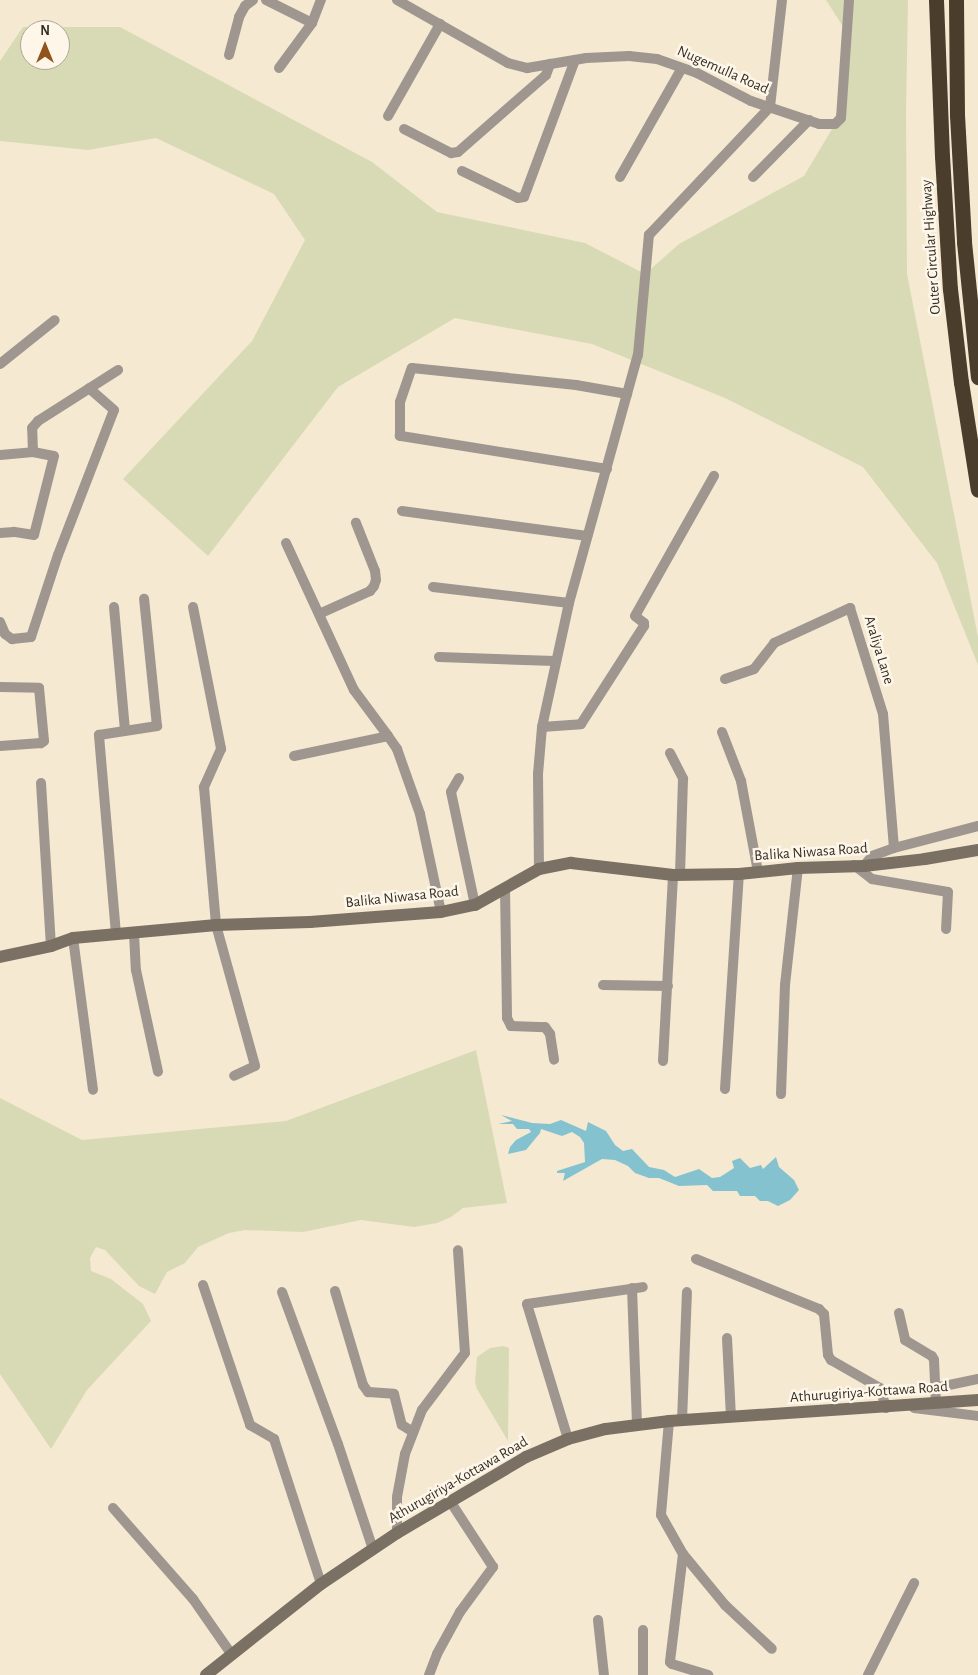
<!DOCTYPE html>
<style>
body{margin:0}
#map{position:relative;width:978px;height:1675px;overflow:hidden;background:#f5e9d2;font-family:"Alegreya Sans",sans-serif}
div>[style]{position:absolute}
.green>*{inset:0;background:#d8dab5}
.water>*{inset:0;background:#84c2cf}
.street>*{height:10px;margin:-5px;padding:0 5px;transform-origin:5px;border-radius:5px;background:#9f978f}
.secondary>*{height:12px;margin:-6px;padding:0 6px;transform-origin:6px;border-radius:6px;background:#7b7064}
.highway>*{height:15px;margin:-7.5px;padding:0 7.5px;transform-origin:7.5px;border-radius:7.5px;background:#4b3d2c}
span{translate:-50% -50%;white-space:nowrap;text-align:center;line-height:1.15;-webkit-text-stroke:5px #fef7e9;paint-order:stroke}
.street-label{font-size:15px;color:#353027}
.north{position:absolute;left:20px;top:20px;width:50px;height:50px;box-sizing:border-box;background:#fef7e9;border:1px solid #aea79b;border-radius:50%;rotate:0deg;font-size:14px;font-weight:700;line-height:20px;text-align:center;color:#353027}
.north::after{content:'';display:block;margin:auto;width:18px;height:22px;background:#92521b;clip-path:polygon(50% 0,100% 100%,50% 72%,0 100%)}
</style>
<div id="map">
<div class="green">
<i style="clip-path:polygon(evenodd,826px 0,908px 0,906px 112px,907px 274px,978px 637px,978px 665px,937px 563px,863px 467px,725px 398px,592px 344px,455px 318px,338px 387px,208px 556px,123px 479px,252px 341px,305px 240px,274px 194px,156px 138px,88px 150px,0 141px,0 61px,23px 27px,120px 27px,372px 162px,437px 212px,585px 243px,645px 274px,679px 244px,804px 176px,835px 124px,849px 36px,826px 0,30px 30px,60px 30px,60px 60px,30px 60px,30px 30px)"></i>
<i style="clip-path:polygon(476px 1050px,507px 1203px,463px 1208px,451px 1217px,437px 1223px,414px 1227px,361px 1220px,303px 1232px,245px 1230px,229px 1233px,198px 1247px,185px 1263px,167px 1272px,155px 1294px,139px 1286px,105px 1250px,96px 1247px,90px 1258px,91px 1271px,111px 1279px,143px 1304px,151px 1321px,87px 1390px,51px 1449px,0 1374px,0 1098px,82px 1140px,286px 1121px)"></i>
<i style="clip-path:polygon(503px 1346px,509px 1348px,508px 1441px,477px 1389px,475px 1382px,477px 1357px,490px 1348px)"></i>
</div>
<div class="water">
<i style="clip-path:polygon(501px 1115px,532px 1123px,550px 1124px,561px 1120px,586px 1131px,588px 1122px,606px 1131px,615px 1145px,623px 1151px,632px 1149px,649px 1167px,664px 1170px,675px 1177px,699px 1169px,712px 1178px,720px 1177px,734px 1168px,732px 1161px,740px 1158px,750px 1168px,761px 1165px,763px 1169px,776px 1157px,779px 1167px,794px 1180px,799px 1190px,790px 1200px,778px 1206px,768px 1201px,760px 1201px,755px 1196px,740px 1196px,737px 1191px,713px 1191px,707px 1185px,679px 1186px,659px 1178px,649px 1178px,635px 1173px,628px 1166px,615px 1160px,602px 1159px,563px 1181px,565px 1173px,557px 1173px,557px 1171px,585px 1162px,584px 1143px,580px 1137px,572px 1132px,562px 1136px,541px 1129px,540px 1133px,526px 1150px,508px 1154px,510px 1147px,516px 1140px,531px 1132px,529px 1129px,517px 1129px,513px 1124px,498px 1124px,512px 1121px)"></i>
</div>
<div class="street">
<i style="left:266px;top:0;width:51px;rotate:26.6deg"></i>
<i style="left:397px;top:0;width:128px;rotate:29.6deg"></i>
<i style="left:508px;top:63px;width:20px;rotate:15deg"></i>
<i style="left:527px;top:68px;width:60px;rotate:-9.6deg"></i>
<i style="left:586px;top:58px;width:43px;rotate:-2.7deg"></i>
<i style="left:629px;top:56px;width:28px;rotate:6deg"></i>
<i style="left:657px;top:59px;width:42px;rotate:19.3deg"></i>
<i style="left:697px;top:73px;width:61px;rotate:27.4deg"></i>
<i style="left:751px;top:101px;width:72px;rotate:18.7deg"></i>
<i style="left:819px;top:124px;width:16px"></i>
<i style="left:835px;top:124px;width:8px;rotate:-45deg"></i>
<i style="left:841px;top:118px;width:118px;rotate:-86.1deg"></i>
<i style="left:229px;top:55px;width:39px;rotate:-75deg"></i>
<i style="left:239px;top:17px;width:13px;rotate:-61deg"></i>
<i style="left:245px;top:6px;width:10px;rotate:-37deg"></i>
<i style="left:279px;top:68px;width:56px;rotate:-53.7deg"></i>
<i style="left:312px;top:23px;width:25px;rotate:-69deg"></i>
<i style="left:388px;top:116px;width:106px;rotate:-60.5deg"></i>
<i style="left:404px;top:129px;width:53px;rotate:27.1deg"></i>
<i style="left:451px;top:153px;width:7px;rotate:-8deg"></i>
<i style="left:458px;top:152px;width:117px;rotate:-41.2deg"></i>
<i style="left:546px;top:75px;width:12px;rotate:-70deg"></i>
<i style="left:462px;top:171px;width:62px;rotate:25.7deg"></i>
<i style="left:518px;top:198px;width:6px;rotate:-9deg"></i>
<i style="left:524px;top:197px;width:146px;rotate:-69.6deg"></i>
<i style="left:620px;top:177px;width:125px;rotate:-60.4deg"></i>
<i style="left:753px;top:177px;width:80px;rotate:-45.5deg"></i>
<i style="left:0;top:364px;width:70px;rotate:-38.7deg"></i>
<i style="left:33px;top:452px;width:24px;rotate:-92deg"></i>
<i style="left:32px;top:428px;width:9px;rotate:-49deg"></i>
<i style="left:38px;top:421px;width:95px;rotate:-32.5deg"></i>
<i style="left:0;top:455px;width:33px;rotate:-5deg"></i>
<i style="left:33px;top:452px;width:21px;rotate:11deg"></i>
<i style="left:54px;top:456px;width:81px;rotate:104.2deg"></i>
<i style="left:34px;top:535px;width:20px;rotate:-171deg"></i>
<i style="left:14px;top:532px;width:14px;rotate:176deg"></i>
<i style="left:607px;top:469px;width:210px;rotate:-170.9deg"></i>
<i style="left:400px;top:436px;width:34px;rotate:-90deg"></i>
<i style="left:400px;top:402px;width:36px;rotate:-71deg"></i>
<i style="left:412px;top:368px;width:165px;rotate:5.9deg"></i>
<i style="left:576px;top:385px;width:52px;rotate:10deg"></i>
<i style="left:402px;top:511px;width:187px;rotate:7.7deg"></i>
<i style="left:286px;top:543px;width:162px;rotate:65.2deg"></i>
<i style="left:354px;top:690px;width:57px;rotate:53.5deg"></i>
<i style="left:433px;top:587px;width:137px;rotate:6.7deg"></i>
<i style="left:114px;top:607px;width:124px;rotate:84.9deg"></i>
<i style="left:193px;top:607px;width:145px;rotate:78.8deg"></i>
<i style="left:221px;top:749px;width:42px;rotate:114.1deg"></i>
<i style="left:204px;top:787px;width:139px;rotate:85deg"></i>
<i style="left:216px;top:925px;width:146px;rotate:74.5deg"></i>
<i style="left:255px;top:1066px;width:23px;rotate:155deg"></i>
<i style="left:319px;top:614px;width:56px;rotate:-24.3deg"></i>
<i style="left:370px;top:591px;width:6px;rotate:-51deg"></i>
<i style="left:374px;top:586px;width:6px;rotate:-72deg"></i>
<i style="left:376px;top:580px;width:9px;rotate:-96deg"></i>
<i style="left:375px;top:571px;width:52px;rotate:-111.6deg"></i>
<i style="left:0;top:622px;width:13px;rotate:67deg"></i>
<i style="left:5px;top:634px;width:9px;rotate:36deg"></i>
<i style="left:12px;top:639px;width:19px;rotate:-6deg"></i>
<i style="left:31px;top:637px;width:86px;rotate:-71.8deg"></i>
<i style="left:58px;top:555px;width:155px;rotate:-68.9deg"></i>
<i style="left:114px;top:410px;width:33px;rotate:-139deg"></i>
<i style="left:439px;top:657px;width:116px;rotate:2deg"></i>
<i style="left:725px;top:679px;width:31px;rotate:-19deg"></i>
<i style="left:754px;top:669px;width:33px;rotate:-52deg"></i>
<i style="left:774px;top:643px;width:84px;rotate:-24.7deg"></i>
<i style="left:850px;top:608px;width:111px;rotate:72.7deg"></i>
<i style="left:883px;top:714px;width:134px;rotate:85.3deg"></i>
<i style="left:0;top:687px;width:39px;rotate:1deg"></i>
<i style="left:39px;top:688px;width:53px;rotate:84.6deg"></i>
<i style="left:44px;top:741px;width:4px;rotate:146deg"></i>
<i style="left:41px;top:743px;width:41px;rotate:175.8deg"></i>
<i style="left:542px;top:727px;width:39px;rotate:-4deg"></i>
<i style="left:581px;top:724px;width:117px;rotate:-57.3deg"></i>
<i style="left:644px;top:626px;width:3px;rotate:-90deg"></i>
<i style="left:644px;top:623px;width:11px;rotate:-142deg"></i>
<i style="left:635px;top:616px;width:161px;rotate:-60.6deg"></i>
<i style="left:722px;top:732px;width:53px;rotate:68.8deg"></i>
<i style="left:741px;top:781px;width:93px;rotate:79.4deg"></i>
<i style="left:670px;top:753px;width:29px;rotate:63deg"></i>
<i style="left:683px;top:779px;width:95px;rotate:91.8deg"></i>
<i style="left:294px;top:756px;width:96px;rotate:-12deg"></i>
<i style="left:388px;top:736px;width:16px;rotate:55deg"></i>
<i style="left:397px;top:749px;width:69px;rotate:70.5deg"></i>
<i style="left:420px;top:814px;width:100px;rotate:77.9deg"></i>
<i style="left:459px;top:778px;width:16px;rotate:120deg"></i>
<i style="left:451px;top:792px;width:116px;rotate:78deg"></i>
<i style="left:41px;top:783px;width:163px;rotate:86.5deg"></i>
<i style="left:854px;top:865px;width:23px;rotate:38deg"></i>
<i style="left:872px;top:879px;width:77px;rotate:9.7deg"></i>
<i style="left:948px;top:892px;width:37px;rotate:93deg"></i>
<i style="left:864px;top:866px;width:13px;rotate:-51deg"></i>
<i style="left:872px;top:856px;width:23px;rotate:-20deg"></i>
<i style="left:894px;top:848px;width:87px;rotate:-14.7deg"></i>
<i style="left:539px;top:869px;width:95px;rotate:-90.6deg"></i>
<i style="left:538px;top:774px;width:47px;rotate:-85.1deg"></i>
<i style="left:542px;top:727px;width:127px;rotate:-77.7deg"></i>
<i style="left:569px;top:603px;width:257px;rotate:-74.5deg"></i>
<i style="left:638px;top:355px;width:121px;rotate:-84.8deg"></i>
<i style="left:649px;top:235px;width:176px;rotate:-46.6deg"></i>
<i style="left:770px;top:107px;width:108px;rotate:-83.6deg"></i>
<i style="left:505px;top:888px;width:130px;rotate:89.1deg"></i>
<i style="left:507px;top:1018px;width:9px;rotate:63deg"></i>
<i style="left:511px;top:1026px;width:34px;rotate:2deg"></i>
<i style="left:545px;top:1027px;width:9px;rotate:54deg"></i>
<i style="left:550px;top:1034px;width:26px;rotate:81deg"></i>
<i style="left:116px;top:934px;width:200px;rotate:-94.9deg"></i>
<i style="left:99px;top:735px;width:59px;rotate:-8.8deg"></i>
<i style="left:157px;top:726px;width:128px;rotate:-95.8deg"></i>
<i style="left:134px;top:934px;width:36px;rotate:87deg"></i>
<i style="left:136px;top:970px;width:104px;rotate:77.8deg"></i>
<i style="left:73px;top:938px;width:153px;rotate:82.5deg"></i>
<i style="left:603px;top:985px;width:65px;rotate:0.9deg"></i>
<i style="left:663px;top:1061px;width:186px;rotate:-86.9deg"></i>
<i style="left:725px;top:1089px;width:215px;rotate:-86.3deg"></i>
<i style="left:781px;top:1094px;width:109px;rotate:-87.9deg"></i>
<i style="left:785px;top:985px;width:118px;rotate:-83.7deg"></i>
<i style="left:696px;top:1259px;width:133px;rotate:22.1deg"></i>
<i style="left:819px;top:1309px;width:7px;rotate:45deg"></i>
<i style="left:824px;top:1314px;width:41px;rotate:84.4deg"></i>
<i style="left:828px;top:1355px;width:6px;rotate:59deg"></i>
<i style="left:831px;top:1360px;width:56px;rotate:29.7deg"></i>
<i style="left:880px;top:1388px;width:21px;rotate:73deg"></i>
<i style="left:203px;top:1285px;width:148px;rotate:71.4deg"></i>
<i style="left:250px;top:1425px;width:28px;rotate:30deg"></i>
<i style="left:274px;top:1439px;width:152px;rotate:72deg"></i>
<i style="left:632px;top:1288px;width:136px;rotate:87.9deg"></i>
<i style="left:335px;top:1291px;width:98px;rotate:73.4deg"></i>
<i style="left:363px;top:1385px;width:9px;rotate:54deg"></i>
<i style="left:368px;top:1392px;width:26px;rotate:4deg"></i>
<i style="left:394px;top:1394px;width:32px;rotate:76deg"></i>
<i style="left:402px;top:1425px;width:13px;rotate:32deg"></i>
<i style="left:282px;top:1292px;width:162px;rotate:69.8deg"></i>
<i style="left:338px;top:1444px;width:111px;rotate:71.6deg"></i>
<i style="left:899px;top:1313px;width:28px;rotate:77deg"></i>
<i style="left:905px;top:1340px;width:31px;rotate:31deg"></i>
<i style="left:932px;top:1356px;width:4px;rotate:63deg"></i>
<i style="left:934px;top:1360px;width:44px;rotate:87.4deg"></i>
<i style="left:727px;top:1338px;width:79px;rotate:87.1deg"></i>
<i style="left:935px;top:1388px;width:44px;rotate:-11.8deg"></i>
<i style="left:914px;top:1408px;width:64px;rotate:7.1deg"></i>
<i style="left:669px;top:1421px;width:94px;rotate:94.9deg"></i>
<i style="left:661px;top:1515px;width:45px;rotate:60.6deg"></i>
<i style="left:683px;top:1554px;width:66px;rotate:50.5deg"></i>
<i style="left:725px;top:1605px;width:64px;rotate:43.1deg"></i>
<i style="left:682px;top:1421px;width:129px;rotate:-87.8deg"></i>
<i style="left:568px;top:1439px;width:141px;rotate:-106.9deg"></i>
<i style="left:527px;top:1304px;width:117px;rotate:-8.3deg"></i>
<i style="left:113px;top:1508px;width:121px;rotate:48.7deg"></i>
<i style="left:193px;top:1599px;width:68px;rotate:55.1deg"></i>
<i style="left:397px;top:1533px;width:36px;rotate:-90deg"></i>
<i style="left:397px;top:1497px;width:44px;rotate:-79.5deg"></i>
<i style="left:405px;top:1454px;width:47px;rotate:-68.9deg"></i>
<i style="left:422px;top:1410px;width:71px;rotate:-53deg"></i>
<i style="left:465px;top:1353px;width:103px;rotate:-93.9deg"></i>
<i style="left:683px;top:1554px;width:109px;rotate:96.9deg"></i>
<i style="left:670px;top:1662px;width:3px;rotate:45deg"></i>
<i style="left:672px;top:1664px;width:38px;rotate:17deg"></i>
<i style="left:598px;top:1620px;width:55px;rotate:83.8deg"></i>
<i style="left:643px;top:1630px;width:45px;rotate:90deg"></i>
<i style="left:429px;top:1675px;width:22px;rotate:-69deg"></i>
<i style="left:437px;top:1654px;width:48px;rotate:-61.3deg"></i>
<i style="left:460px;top:1612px;width:56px;rotate:-53.7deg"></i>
<i style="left:493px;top:1567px;width:79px;rotate:-123.1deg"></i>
<i style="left:868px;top:1675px;width:103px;rotate:-63.4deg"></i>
</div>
<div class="secondary">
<i style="left:0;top:957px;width:52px;rotate:-12.2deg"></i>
<i style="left:51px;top:946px;width:23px;rotate:-20deg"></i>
<i style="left:73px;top:938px;width:144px;rotate:-5.2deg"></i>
<i style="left:216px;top:925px;width:94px;rotate:-1.8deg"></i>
<i style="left:310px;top:922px;width:131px;rotate:-4.4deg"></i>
<i style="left:441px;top:912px;width:35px;rotate:-12deg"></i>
<i style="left:475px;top:905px;width:73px;rotate:-29.4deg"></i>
<i style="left:539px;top:869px;width:33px;rotate:-11deg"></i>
<i style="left:571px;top:863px;width:103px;rotate:6.7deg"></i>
<i style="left:673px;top:875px;width:66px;rotate:-0.9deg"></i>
<i style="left:739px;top:874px;width:59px;rotate:-5.8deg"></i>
<i style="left:798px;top:868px;width:66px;rotate:-1.7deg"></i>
<i style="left:864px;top:866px;width:61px;rotate:-6.5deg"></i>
<i style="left:925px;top:859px;width:54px;rotate:-9.6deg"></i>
<i style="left:206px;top:1675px;width:147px;rotate:-38.4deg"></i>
<i style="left:321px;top:1584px;width:92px;rotate:-33.9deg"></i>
<i style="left:397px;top:1533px;width:150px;rotate:-30.5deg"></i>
<i style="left:526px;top:1457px;width:46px;rotate:-23.2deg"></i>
<i style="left:568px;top:1439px;width:39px;rotate:-15deg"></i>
<i style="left:606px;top:1429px;width:64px;rotate:-7.2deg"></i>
<i style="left:669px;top:1421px;width:310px;rotate:-3.9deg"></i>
</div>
<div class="highway">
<i style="left:936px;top:0;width:156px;rotate:87.8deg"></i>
<i style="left:942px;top:156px;width:133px;rotate:86.6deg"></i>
<i style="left:950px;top:289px;width:94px;rotate:83.3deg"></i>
<i style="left:961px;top:382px;width:109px;rotate:81.1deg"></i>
<i style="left:956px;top:0;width:115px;rotate:89.5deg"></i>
<i style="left:957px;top:115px;width:127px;rotate:86.8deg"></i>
<i style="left:964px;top:242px;width:136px;rotate:84.1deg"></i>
</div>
<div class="street-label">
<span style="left:723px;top:70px;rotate:24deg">Nugemulla Road</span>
<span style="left:931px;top:247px;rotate:-94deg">Outer Circular Highway</span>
<span style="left:879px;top:650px;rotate:73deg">Araliya Lane</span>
<span style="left:811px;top:852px;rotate:-4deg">Balika Niwasa Road</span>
<span style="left:402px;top:897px;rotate:-6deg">Balika Niwasa Road</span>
<span style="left:869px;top:1392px;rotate:-4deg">Athurugiriya-Kottawa Road</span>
<span style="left:458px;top:1480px;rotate:-30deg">Athurugiriya-Kottawa Road</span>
</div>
<div class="north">N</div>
</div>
